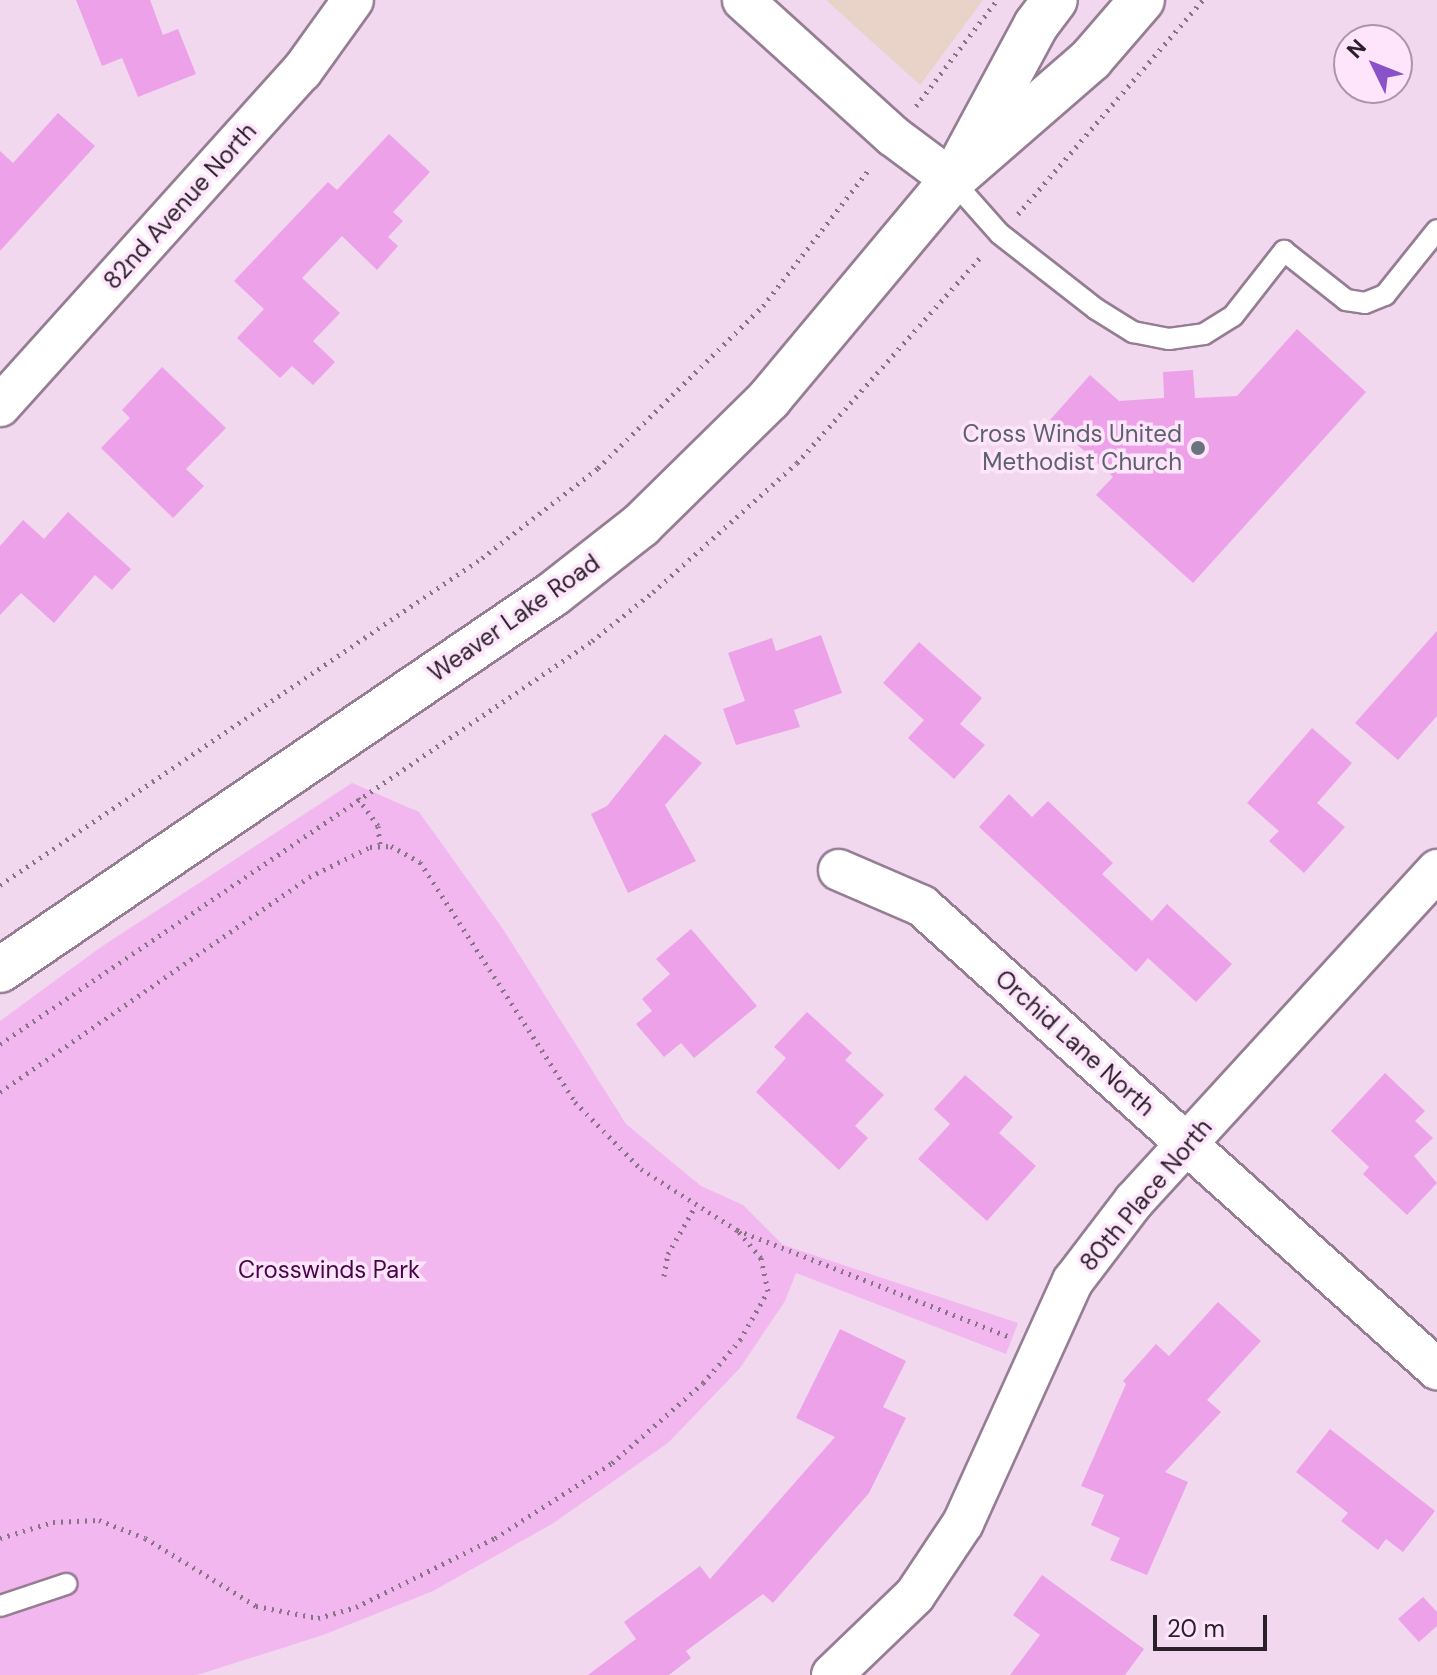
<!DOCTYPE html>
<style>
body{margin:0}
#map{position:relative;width:1437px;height:1675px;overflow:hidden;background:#f1d8ef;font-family:"DM Sans",sans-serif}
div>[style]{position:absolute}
.commercial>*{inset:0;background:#e9d2c7}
.green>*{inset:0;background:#f2b7ef}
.building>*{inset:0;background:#eda1e9}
.path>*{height:5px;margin-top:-2.5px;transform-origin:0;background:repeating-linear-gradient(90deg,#857484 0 2px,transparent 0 8px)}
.roads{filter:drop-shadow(2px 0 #957e93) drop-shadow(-2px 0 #957e93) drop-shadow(0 2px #957e93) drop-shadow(0 -2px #957e93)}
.service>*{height:20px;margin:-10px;padding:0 10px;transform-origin:10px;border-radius:10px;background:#fff}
.minor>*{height:40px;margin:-20px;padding:0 20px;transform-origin:20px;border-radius:20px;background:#fff}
.secondary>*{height:44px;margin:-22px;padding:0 22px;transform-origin:22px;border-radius:22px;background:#fff}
.dots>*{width:22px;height:22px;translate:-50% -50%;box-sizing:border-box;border:4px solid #fee5fc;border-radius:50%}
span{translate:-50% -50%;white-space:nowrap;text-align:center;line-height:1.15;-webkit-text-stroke:7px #fee5fc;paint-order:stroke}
.street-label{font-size:24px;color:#292029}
.worship-label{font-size:24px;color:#5b616d}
.right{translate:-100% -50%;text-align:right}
.park-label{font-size:24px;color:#4a054a}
.north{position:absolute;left:1333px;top:24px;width:80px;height:80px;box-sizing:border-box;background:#fee5fc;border:2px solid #a996a8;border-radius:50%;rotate:313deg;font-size:22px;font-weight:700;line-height:32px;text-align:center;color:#292029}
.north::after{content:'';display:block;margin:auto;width:28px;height:36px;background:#8a52c9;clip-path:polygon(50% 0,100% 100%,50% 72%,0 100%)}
.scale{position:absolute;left:1153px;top:1615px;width:114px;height:36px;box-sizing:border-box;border:4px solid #292029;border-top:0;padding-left:10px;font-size:24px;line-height:28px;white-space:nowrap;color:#292029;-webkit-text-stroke:6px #fee5fc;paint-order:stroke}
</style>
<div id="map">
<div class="commercial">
<i style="clip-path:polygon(826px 0,983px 0,920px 85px)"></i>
</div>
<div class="green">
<i style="clip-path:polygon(352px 783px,419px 812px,503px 929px,626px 1124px,701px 1186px,743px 1205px,783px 1245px,1018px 1323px,1006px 1354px,796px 1273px,785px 1301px,740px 1368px,668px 1443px,552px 1524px,433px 1591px,323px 1635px,197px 1675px,0 1675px,0 1021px,101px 947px)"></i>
</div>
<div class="building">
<i style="clip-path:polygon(76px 0,150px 0,163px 35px,178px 29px,196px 74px,138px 97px,122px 58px,102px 66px)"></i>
<i style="clip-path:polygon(58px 113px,95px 146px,0 251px,0 151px,13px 163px)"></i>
<i style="clip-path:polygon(389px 134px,430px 172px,393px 212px,403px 221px,388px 237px,398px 246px,377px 270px,342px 236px,302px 278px,340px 313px,313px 341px,335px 362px,313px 385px,292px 366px,280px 378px,237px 338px,264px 309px,234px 281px,328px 182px,337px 190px)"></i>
<i style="clip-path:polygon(1297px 329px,1366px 392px,1193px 583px,1096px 495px,1113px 477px,1050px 420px,1090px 375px,1119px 401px,1164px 398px,1163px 372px,1193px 370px,1195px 398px,1237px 396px)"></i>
<i style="clip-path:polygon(162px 367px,226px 428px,186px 469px,204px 486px,173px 518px,101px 448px,130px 418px,122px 410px)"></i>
<i style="clip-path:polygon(68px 512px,131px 569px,112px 590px,95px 575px,54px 623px,21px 593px,0 615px,0 546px,23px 520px,44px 539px)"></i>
<i style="clip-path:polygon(1437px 631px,1437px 716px,1398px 760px,1355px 723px)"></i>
<i style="clip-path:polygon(821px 635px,842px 693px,794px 710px,800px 727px,736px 745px,723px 709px,745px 701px,728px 653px,772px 638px,776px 651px)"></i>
<i style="clip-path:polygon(919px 642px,982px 698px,960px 724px,985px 745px,954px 779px,908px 738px,924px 720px,883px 683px)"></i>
<i style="clip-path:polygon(1312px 728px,1352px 763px,1317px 803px,1345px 827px,1304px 873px,1269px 841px,1279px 831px,1247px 803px)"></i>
<i style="clip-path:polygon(665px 734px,702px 763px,665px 805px,696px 861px,628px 893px,591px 814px,607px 806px)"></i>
<i style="clip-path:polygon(1009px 794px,1032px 817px,1048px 801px,1113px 863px,1102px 874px,1152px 921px,1167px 904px,1232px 964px,1196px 1002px,1148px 958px,1136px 972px,979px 827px)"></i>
<i style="clip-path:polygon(691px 929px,757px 1006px,694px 1058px,681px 1043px,664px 1057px,636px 1024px,652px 1011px,642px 999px,670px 974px,656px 959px)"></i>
<i style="clip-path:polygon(807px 1012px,852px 1053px,845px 1060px,884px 1095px,855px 1126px,868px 1138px,839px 1170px,756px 1092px,786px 1058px,774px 1047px)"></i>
<i style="clip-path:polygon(1385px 1073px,1425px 1111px,1415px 1121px,1433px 1138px,1414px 1156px,1437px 1183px,1407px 1215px,1363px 1174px,1369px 1167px,1331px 1131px)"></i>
<i style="clip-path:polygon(965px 1075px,1013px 1117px,999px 1133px,1036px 1166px,987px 1221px,918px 1159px,950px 1124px,934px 1109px)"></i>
<i style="clip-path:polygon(1218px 1302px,1261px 1341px,1207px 1400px,1221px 1412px,1165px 1472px,1188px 1482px,1147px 1575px,1110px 1560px,1120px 1538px,1091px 1525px,1104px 1495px,1081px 1486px,1126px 1384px,1123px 1381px,1156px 1344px,1169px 1356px)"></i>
<i style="clip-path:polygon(840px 1329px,906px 1361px,883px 1407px,906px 1418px,869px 1493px,773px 1603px,763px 1594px,686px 1651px,691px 1658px,669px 1675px,588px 1675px,636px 1639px,624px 1622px,700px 1566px,710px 1579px,835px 1437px,796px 1418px)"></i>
<i style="clip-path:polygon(1330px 1429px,1435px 1511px,1403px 1552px,1386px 1539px,1378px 1550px,1341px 1521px,1348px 1513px,1296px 1472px)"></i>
<i style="clip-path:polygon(1042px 1575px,1144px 1649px,1125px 1675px,1010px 1675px,1040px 1635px,1013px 1615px)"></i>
<i style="clip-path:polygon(1423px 1597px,1437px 1612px,1437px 1626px,1419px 1642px,1398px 1619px)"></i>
</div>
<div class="path">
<i style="left:916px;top:106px;width:133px;rotate:-52.6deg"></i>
<i style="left:1018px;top:214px;width:283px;rotate:-49.2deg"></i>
<i style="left:358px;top:798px;width:34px;rotate:54deg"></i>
<i style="left:378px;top:826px;width:18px;rotate:84deg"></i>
<i style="left:0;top:885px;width:582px;rotate:-34.15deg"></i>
<i style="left:482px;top:558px;width:147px;rotate:-37.8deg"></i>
<i style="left:598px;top:468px;width:231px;rotate:-44.5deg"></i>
<i style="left:763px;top:306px;width:175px;rotate:-52.2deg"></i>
<i style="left:0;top:1044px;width:716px;rotate:-34.24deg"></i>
<i style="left:592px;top:641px;width:78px;rotate:-38.8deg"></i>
<i style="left:653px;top:592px;width:193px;rotate:-41.9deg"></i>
<i style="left:797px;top:463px;width:278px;rotate:-48.3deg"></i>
<i style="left:0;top:1092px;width:376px;rotate:-34.8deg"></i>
<i style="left:309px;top:877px;width:68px;rotate:-26.2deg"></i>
<i style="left:370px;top:847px;width:21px;rotate:-3deg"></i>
<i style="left:391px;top:846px;width:33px;rotate:29deg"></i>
<i style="left:420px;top:862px;width:286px;rotate:57.1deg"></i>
<i style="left:575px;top:1102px;width:94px;rotate:45.4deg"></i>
<i style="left:641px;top:1169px;width:114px;rotate:32.4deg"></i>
<i style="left:737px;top:1230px;width:291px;rotate:21.4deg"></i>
<i style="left:664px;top:1276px;width:22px;rotate:-80deg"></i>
<i style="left:668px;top:1254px;width:56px;rotate:-60.3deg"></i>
<i style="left:0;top:1538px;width:55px;rotate:-16.8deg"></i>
<i style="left:53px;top:1522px;width:46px;rotate:-2.5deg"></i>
<i style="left:99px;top:1520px;width:49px;rotate:21.4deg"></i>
<i style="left:145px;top:1538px;width:130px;rotate:31.5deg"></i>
<i style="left:256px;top:1606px;width:63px;rotate:11deg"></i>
<i style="left:318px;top:1618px;width:40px;rotate:-16deg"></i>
<i style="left:356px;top:1607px;width:155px;rotate:-26.4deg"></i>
<i style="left:495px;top:1538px;width:139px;rotate:-32.7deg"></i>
<i style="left:612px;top:1463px;width:121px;rotate:-41.3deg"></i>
<i style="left:703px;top:1383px;width:57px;rotate:-49.3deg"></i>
<i style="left:740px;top:1340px;width:56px;rotate:-60.3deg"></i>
<i style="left:768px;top:1291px;width:34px;rotate:-102deg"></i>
<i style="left:761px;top:1258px;width:35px;rotate:-130deg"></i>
</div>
<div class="roads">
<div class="service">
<i style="left:952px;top:180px;width:72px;rotate:48.4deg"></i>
<i style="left:1000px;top:234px;width:122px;rotate:38deg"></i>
<i style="left:1096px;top:309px;width:44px;rotate:31.9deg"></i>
<i style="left:1133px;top:332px;width:37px;rotate:11deg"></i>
<i style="left:1169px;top:339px;width:35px;rotate:-8deg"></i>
<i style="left:1204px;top:334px;width:34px;rotate:-32deg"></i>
<i style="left:1233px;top:316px;width:83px;rotate:-51.9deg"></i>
<i style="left:1284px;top:251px;width:79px;rotate:38.3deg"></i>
<i style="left:1346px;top:300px;width:19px;rotate:9deg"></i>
<i style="left:1365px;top:303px;width:22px;rotate:-22deg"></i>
<i style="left:1385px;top:295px;width:83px;rotate:-51.3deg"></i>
<i style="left:0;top:1606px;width:70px;rotate:-18.4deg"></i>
</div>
<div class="minor">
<i style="left:743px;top:0;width:202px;rotate:42.2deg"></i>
<i style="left:893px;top:136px;width:74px;rotate:36.7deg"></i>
<i style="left:0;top:406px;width:451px;rotate:-48deg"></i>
<i style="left:302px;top:71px;width:87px;rotate:-54.3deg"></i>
<i style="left:839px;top:870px;width:90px;rotate:23.4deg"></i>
<i style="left:922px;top:906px;width:693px;rotate:41.96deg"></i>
<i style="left:832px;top:1675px;width:115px;rotate:-43.9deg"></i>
<i style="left:915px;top:1595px;width:87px;rotate:-56.3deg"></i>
<i style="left:963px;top:1523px;width:266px;rotate:-65.6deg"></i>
<i style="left:1073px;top:1281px;width:101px;rotate:-52.7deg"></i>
<i style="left:1134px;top:1201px;width:449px;rotate:-47.5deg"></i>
</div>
<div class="secondary">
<i style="left:965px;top:157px;width:150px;rotate:-61.7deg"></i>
<i style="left:1036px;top:25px;width:31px;rotate:-53deg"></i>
<i style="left:0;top:970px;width:669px;rotate:-34.21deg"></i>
<i style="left:553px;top:594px;width:112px;rotate:-38.1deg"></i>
<i style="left:641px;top:525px;width:180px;rotate:-44.5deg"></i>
<i style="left:769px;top:399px;width:285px;rotate:-50.1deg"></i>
<i style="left:952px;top:180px;width:184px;rotate:-41deg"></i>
<i style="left:1091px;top:59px;width:78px;rotate:-49.2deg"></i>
</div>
</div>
<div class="dots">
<i style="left:1198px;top:448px;background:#6b7280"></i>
</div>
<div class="street-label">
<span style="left:180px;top:206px;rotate:-48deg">82nd Avenue North</span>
<span style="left:514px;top:618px;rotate:-35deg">Weaver Lake Road</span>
<span style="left:1075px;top:1043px;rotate:42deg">Orchid Lane North</span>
<span style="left:1146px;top:1195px;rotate:-50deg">80th Place North</span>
</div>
<div class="worship-label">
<span class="right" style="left:1182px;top:448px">Cross Winds United<br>Methodist Church</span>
</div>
<div class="park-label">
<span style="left:329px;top:1270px">Crosswinds Park</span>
</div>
<div class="north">N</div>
<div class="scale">20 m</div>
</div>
